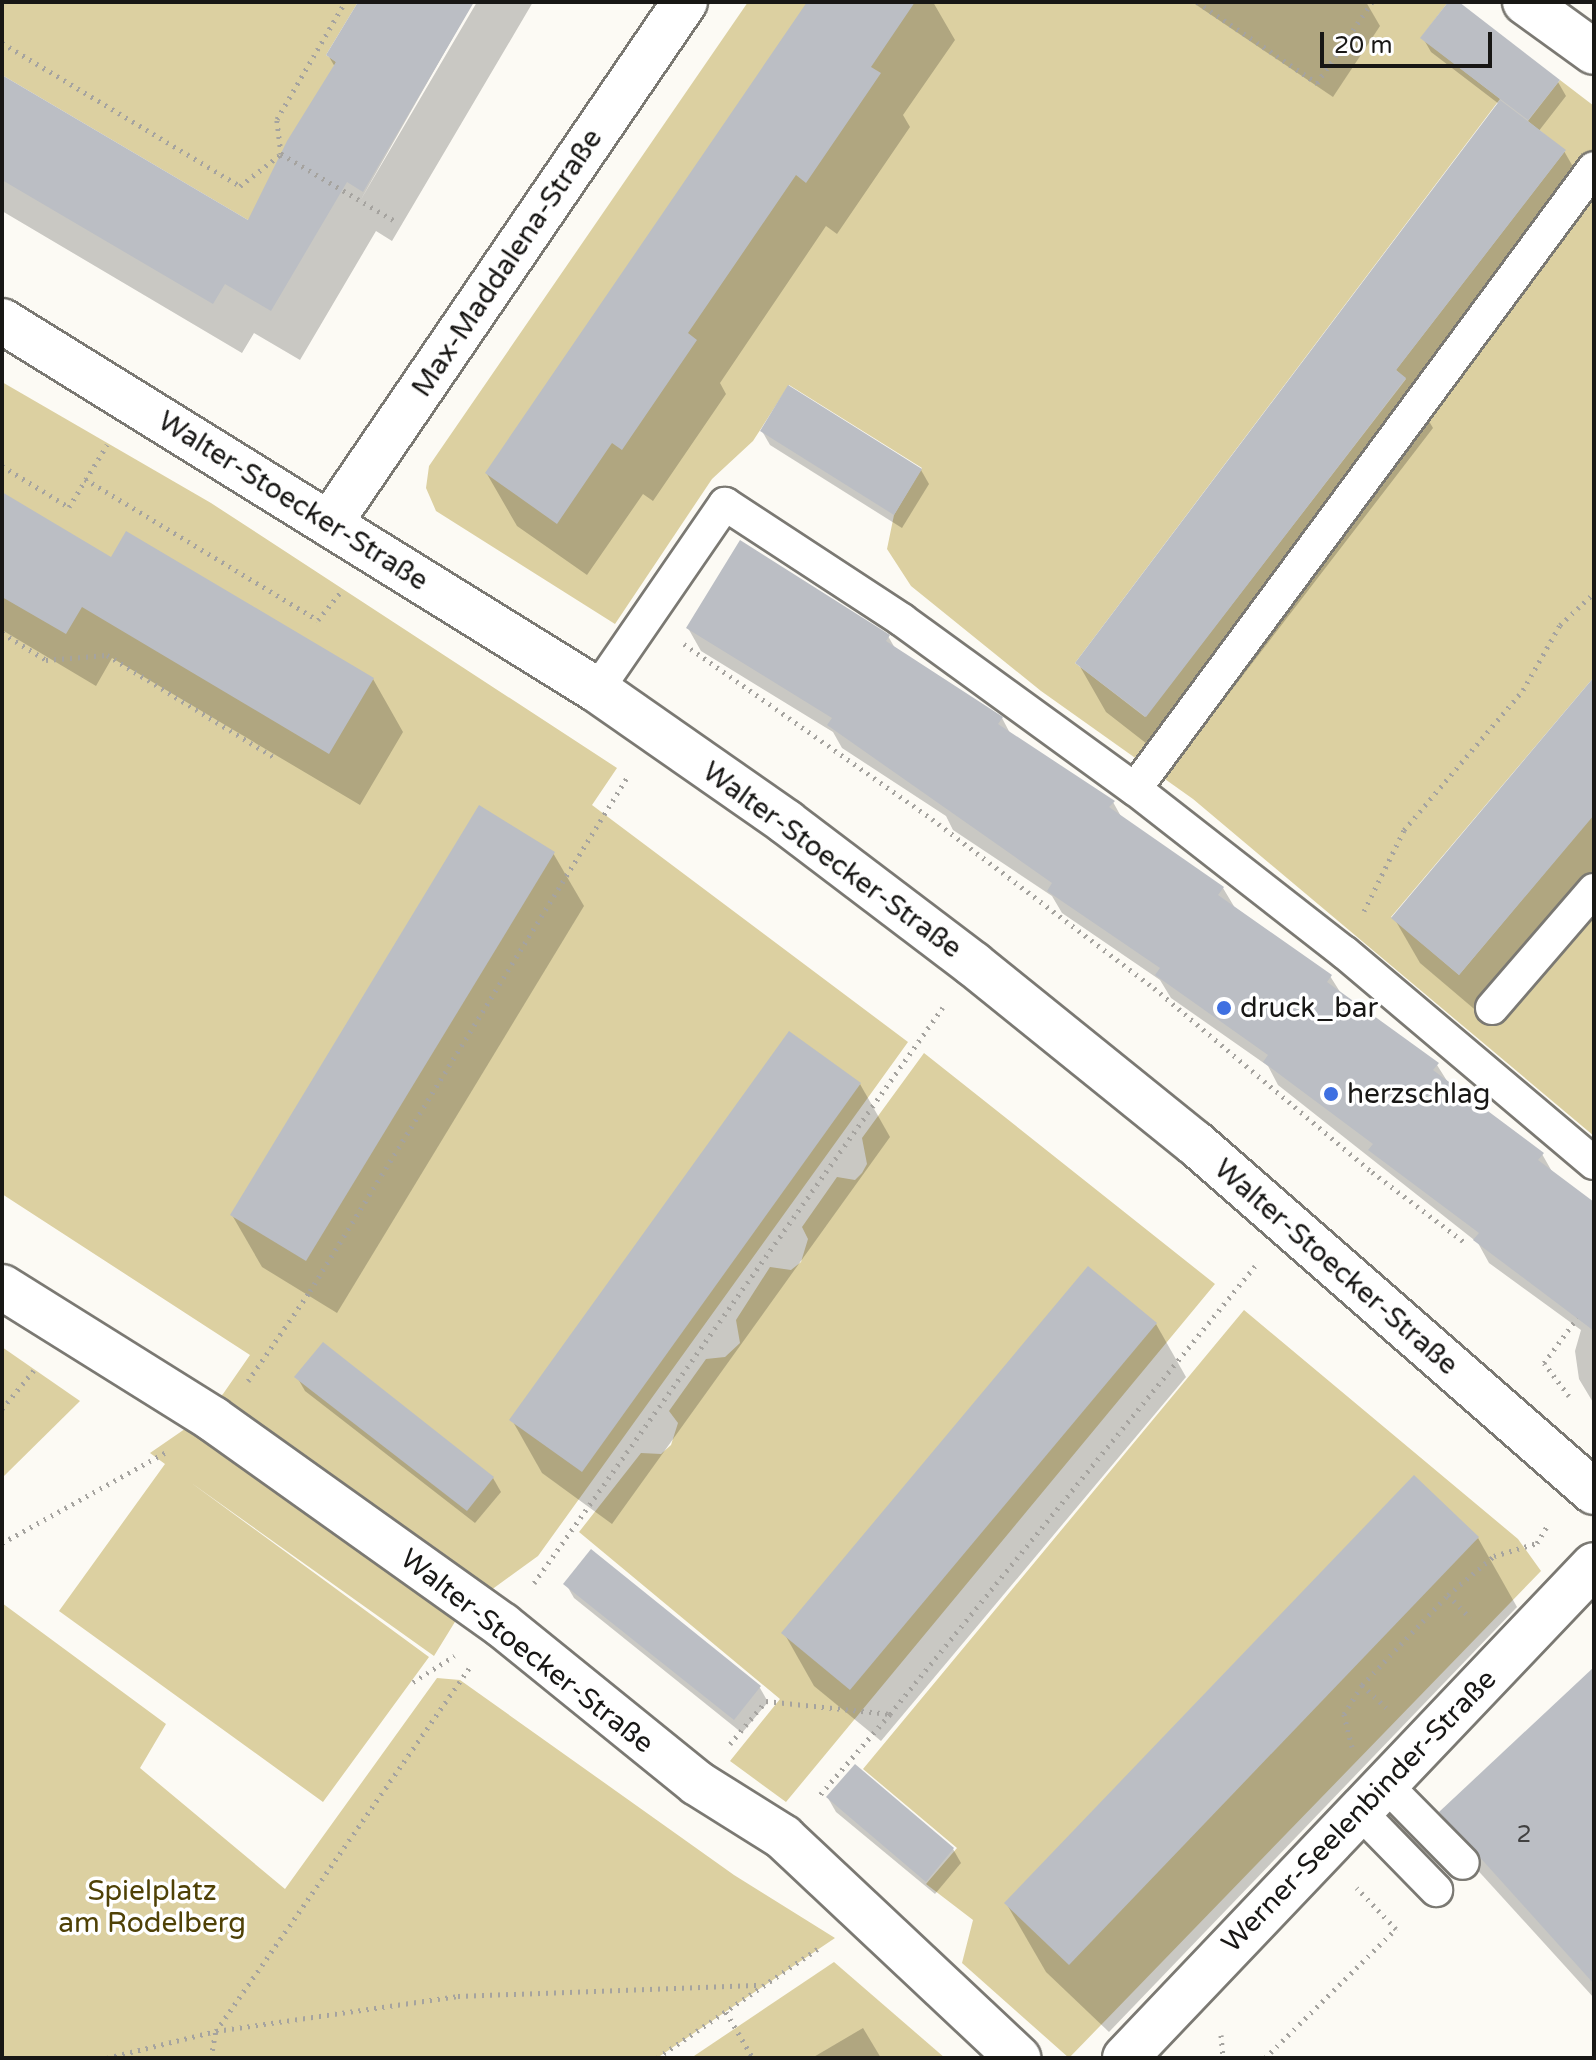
<!DOCTYPE html>
<meta charset="utf-8">
<style>
body{margin:0}
#map{position:relative;width:1596px;height:2060px;overflow:hidden;background:#fcfaf4;font-family:"Varela Round",sans-serif}
div>[style]{position:absolute}
.green>*{inset:0;background:#dcd0a1}
.shadow>*{inset:0;background:#0003}
.building>*{inset:0;background:#bbbec4}
.path>*{height:5px;margin-top:-2.5px;transform-origin:0;background:repeating-linear-gradient(90deg,#a5a39f 0 2px,transparent 0 8px)}
.roads{filter:drop-shadow(2px 0 #7b7973) drop-shadow(-2px 0 #7b7973) drop-shadow(0 2px #7b7973) drop-shadow(0 -2px #7b7973)}
.lane>*{height:32px;margin:-16px;padding:0 16px;transform-origin:16px;border-radius:16px;background:#fff}
.street>*{height:44px;margin:-22px;padding:0 22px;transform-origin:22px;border-radius:22px;background:#fff}
.dots>*{width:22px;height:22px;translate:-50% -50%;box-sizing:border-box;border:4px solid #fff;border-radius:50%}
span{translate:-50% -50%;white-space:nowrap;text-align:center;line-height:1.15;-webkit-text-stroke:7px #fff;paint-order:stroke}
.number-label{font-size:24px;color:#414141}
.number-label span{-webkit-text-stroke-width:0}
.street-label{font-size:28px;color:#181715}
.poi-label{font-size:28px;color:#181715}
.left{translate:0 -50%;text-align:left}
.park-label{font-size:28px;color:#4f4106}
.frame{position:absolute;inset:0;border:4px solid #181715;pointer-events:none}
.scale{position:absolute;left:1320px;top:32px;width:172px;height:36px;box-sizing:border-box;border:4px solid #181715;border-top:0;padding-left:10px;font-size:24px;line-height:28px;white-space:nowrap;color:#181715;-webkit-text-stroke:6px #fff;paint-order:stroke}
</style>
<div id="map">
<div class="green">
<i style="clip-path:polygon(2px 2px,358px 2px,326px 55px,336px 62px,258px 226px,2px 75px)"></i>
<i style="clip-path:polygon(748px 2px,1448px 2px,1421px 38px,1500px 99px,1075px 663px,1145px 717px,1406px 379px,1396px 370px,1565px 151px,1528px 121px,1560px 80px,1594px 106px,1594px 677px,1391px 917px,1459px 975px,1594px 814px,1594px 1136px,1193px 799px,1041px 691px,911px 586px,887px 549px,894px 515px,922px 468px,789px 385px,753px 441px,712px 479px,615px 624px,436px 511px,426px 488px,429px 466px)"></i>
<i style="clip-path:polygon(2px 382px,211px 503px,617px 768px,592px 805px,908px 1042px,538px 1556px,461px 1612px,434px 1656px,190px 1482px,429px 1657px,323px 1802px,59px 1611px,165px 1464px,150px 1453px,195px 1422px,223px 1394px,250px 1355px,2px 1194px)"></i>
<i style="clip-path:polygon(924px 1053px,1215px 1284px,786px 1802px,730px 1761px,780px 1699px,579px 1532px,641px 1453px,661px 1454px,671px 1445px,678px 1423px,669px 1411px,706px 1359px,725px 1357px,740px 1343px,736px 1320px,770px 1267px,791px 1270px,801px 1262px,808px 1239px,802px 1227px,837px 1177px,855px 1180px,862px 1173px,867px 1164px,862px 1138px)"></i>
<i style="clip-path:polygon(1244px 1310px,1518px 1539px,1541px 1571px,1069px 2058px,962px 1963px,973px 1920px,926px 1884px,957px 1848px,863px 1769px)"></i>
<i style="clip-path:polygon(2px 1347px,80px 1401px,2px 1478px)"></i>
<i style="clip-path:polygon(2px 1603px,166px 1724px,140px 1768px,285px 1889px,437px 1678px,460px 1680px,734px 1875px,835px 1938px,657px 2058px,2px 2058px)"></i>
<i style="clip-path:polygon(834px 1962px,945px 2058px,691px 2058px)"></i>
</div>
<div class="shadow">
<i style="clip-path:polygon(360px 2px,473px 2px,360px 201px,477px 2px,533px 2px,392px 241px,376px 231px,300px 360px,254px 333px,242px 353px,2px 211px,2px 77px,249px 223px,335px 67px,328px 55px)"></i>
<i style="clip-path:polygon(809px 2px,933px 2px,955px 40px,903px 115px,910px 127px,837px 234px,826px 226px,720px 383px,726px 394px,653px 501px,643px 494px,587px 575px,517px 526px,487px 474px)"></i>
<i style="clip-path:polygon(1192px 2px,1366px 2px,1380px 26px,1333px 97px)"></i>
<i style="clip-path:polygon(1451px 2px,1558px 82px,1566px 96px,1538px 132px,1564px 151px,1592px 200px,1426px 416px,1433px 428px,1174px 765px,1106px 712px,1078px 663px,1499px 104px,1431px 52px,1423px 38px)"></i>
<i style="clip-path:polygon(762px 431px,921px 470px,929px 484px,902px 528px,770px 445px)"></i>
<i style="clip-path:polygon(2px 495px,112px 560px,373px 679px,403px 732px,360px 805px,112px 658px,96px 686px,2px 630px)"></i>
<i style="clip-path:polygon(688px 628px,888px 636px,896px 650px,1002px 718px,1011px 735px,1113px 802px,1123px 820px,1223px 888px,1235px 908px,1330px 976px,1342px 995px,1437px 1065px,1449px 1084px,1542px 1154px,1554px 1175px,1594px 1204px,1594px 1404px,1579px 1379px,1575px 1351px,1581px 1330px,1489px 1263px,1478px 1243px,1278px 1085px,1268px 1066px,1171px 998px,1160px 980px,1062px 913px,1052px 896px,953px 830px,946px 816px,842px 748px,833px 732px,701px 651px)"></i>
<i style="clip-path:polygon(1594px 680px,1594px 890px,1486px 1019px,1420px 963px,1394px 918px)"></i>
<i style="clip-path:polygon(553px 853px,584px 906px,337px 1313px,262px 1267px,232px 1215px)"></i>
<i style="clip-path:polygon(860px 1084px,890px 1137px,612px 1524px,542px 1473px,512px 1420px)"></i>
<i style="clip-path:polygon(1156px 1324px,1186px 1377px,881px 1741px,814px 1686px,784px 1633px)"></i>
<i style="clip-path:polygon(297px 1377px,493px 1478px,501px 1492px,475px 1523px,305px 1391px)"></i>
<i style="clip-path:polygon(1478px 1538px,1517px 1607px,1109px 2032px,1046px 1972px,1006px 1903px)"></i>
<i style="clip-path:polygon(592px 1552px,760px 1688px,768px 1702px,742px 1733px,574px 1598px,566px 1584px)"></i>
<i style="clip-path:polygon(1594px 1669px,1594px 1998px,1472px 1864px,1442px 1812px)"></i>
<i style="clip-path:polygon(828px 1798px,953px 1849px,961px 1863px,935px 1894px,836px 1812px)"></i>
<i style="clip-path:polygon(863px 2028px,881px 2058px,812px 2058px)"></i>
</div>
<div class="building">
<i style="clip-path:polygon(358px 2px,474px 2px,363px 192px,347px 182px,271px 311px,225px 284px,213px 304px,2px 180px,2px 75px,248px 220px,287px 141px,336px 62px,326px 55px)"></i>
<i style="clip-path:polygon(807px 2px,915px 2px,871px 67px,881px 73px,806px 183px,796px 175px,688px 333px,697px 340px,622px 450px,612px 443px,557px 524px,485px 473px)"></i>
<i style="clip-path:polygon(1448px 2px,1459px 2px,1560px 80px,1528px 120px,1420px 38px)"></i>
<i style="clip-path:polygon(1500px 100px,1566px 150px,1396px 370px,1406px 378px,1146px 717px,1075px 663px)"></i>
<i style="clip-path:polygon(788px 385px,922px 469px,894px 515px,760px 431px)"></i>
<i style="clip-path:polygon(2px 492px,111px 557px,126px 531px,374px 678px,329px 754px,82px 607px,66px 634px,2px 597px)"></i>
<i style="clip-path:polygon(740px 540px,890px 635px,886px 641px,1003px 717px,998px 724px,1115px 801px,1109px 807px,1224px 887px,1218px 895px,1332px 975px,1327px 982px,1439px 1063px,1433px 1070px,1544px 1153px,1538px 1160px,1594px 1202px,1594px 1331px,1473px 1240px,1479px 1233px,1368px 1150px,1373px 1144px,1263px 1062px,1268px 1055px,1155px 975px,1160px 968px,1047px 891px,1052px 883px,827px 725px,832px 718px,686px 628px)"></i>
<i style="clip-path:polygon(1594px 677px,1594px 815px,1459px 975px,1391px 918px)"></i>
<i style="clip-path:polygon(479px 805px,555px 852px,306px 1261px,230px 1215px)"></i>
<i style="clip-path:polygon(789px 1031px,861px 1083px,582px 1472px,509px 1420px)"></i>
<i style="clip-path:polygon(1088px 1266px,1157px 1323px,850px 1690px,781px 1633px)"></i>
<i style="clip-path:polygon(323px 1342px,494px 1477px,467px 1511px,294px 1377px)"></i>
<i style="clip-path:polygon(1414px 1475px,1479px 1537px,1069px 1965px,1004px 1903px)"></i>
<i style="clip-path:polygon(591px 1549px,761px 1686px,734px 1720px,563px 1584px)"></i>
<i style="clip-path:polygon(1594px 1667px,1594px 1984px,1439px 1812px)"></i>
<i style="clip-path:polygon(855px 1764px,954px 1848px,926px 1882px,826px 1797px)"></i>
</div>
<div class="path">
<i style="left:1197px;top:2px;width:145px;rotate:34deg"></i>
<i style="left:1317px;top:83px;width:98px;rotate:-55.8deg"></i>
<i style="left:2px;top:43px;width:278px;rotate:31deg"></i>
<i style="left:240px;top:186px;width:52px;rotate:-38deg"></i>
<i style="left:281px;top:154px;width:35px;rotate:-97deg"></i>
<i style="left:277px;top:119px;width:135px;rotate:-59.8deg"></i>
<i style="left:281px;top:154px;width:132px;rotate:30.4deg"></i>
<i style="left:2px;top:466px;width:79px;rotate:31.5deg"></i>
<i style="left:69px;top:507px;width:73px;rotate:-58.5deg"></i>
<i style="left:85px;top:479px;width:272px;rotate:31.2deg"></i>
<i style="left:318px;top:620px;width:35px;rotate:-51deg"></i>
<i style="left:2px;top:633px;width:52px;rotate:31.5deg"></i>
<i style="left:46px;top:660px;width:61px;rotate:-4.7deg"></i>
<i style="left:107px;top:655px;width:199px;rotate:31.5deg"></i>
<i style="left:684px;top:644px;width:304px;rotate:35.2deg"></i>
<i style="left:932px;top:819px;width:279px;rotate:37.3deg"></i>
<i style="left:1154px;top:988px;width:285px;rotate:40.2deg"></i>
<i style="left:1372px;top:1172px;width:119px;rotate:37.2deg"></i>
<i style="left:1364px;top:911px;width:90px;rotate:-63.7deg"></i>
<i style="left:1404px;top:830px;width:184px;rotate:-49.6deg"></i>
<i style="left:1523px;top:690px;width:75px;rotate:-60.4deg"></i>
<i style="left:1560px;top:625px;width:47px;rotate:-43.3deg"></i>
<i style="left:248px;top:1381px;width:109px;rotate:-55.4deg"></i>
<i style="left:310px;top:1291px;width:605px;rotate:-58.31deg"></i>
<i style="left:1569px;top:1396px;width:41px;rotate:-127.1deg"></i>
<i style="left:1544px;top:1363px;width:56px;rotate:-53.7deg"></i>
<i style="left:2px;top:1409px;width:50px;rotate:-50.6deg"></i>
<i style="left:2px;top:1543px;width:188px;rotate:-29deg"></i>
<i style="left:534px;top:1583px;width:706px;rotate:-54.62deg"></i>
<i style="left:1448px;top:1595px;width:32px;rotate:46deg"></i>
<i style="left:413px;top:1682px;width:49px;rotate:-32.4deg"></i>
<i style="left:1362px;top:1685px;width:33px;rotate:43deg"></i>
<i style="left:890px;top:1714px;width:578px;rotate:-50.83deg"></i>
<i style="left:730px;top:1744px;width:56px;rotate:-50.1deg"></i>
<i style="left:766px;top:1701px;width:125px;rotate:6deg"></i>
<i style="left:890px;top:1714px;width:110px;rotate:130.9deg"></i>
<i style="left:1352px;top:1747px;width:34px;rotate:-104deg"></i>
<i style="left:1344px;top:1714px;width:34px;rotate:-58deg"></i>
<i style="left:1362px;top:1685px;width:124px;rotate:-46.3deg"></i>
<i style="left:1448px;top:1595px;width:60px;rotate:-40.3deg"></i>
<i style="left:1494px;top:1556px;width:45px;rotate:-16.8deg"></i>
<i style="left:1537px;top:1543px;width:23px;rotate:-59deg"></i>
<i style="left:726px;top:2012px;width:53px;rotate:59.6deg"></i>
<i style="left:1221px;top:2035px;width:23px;rotate:85deg"></i>
<i style="left:107px;top:2058px;width:112px;rotate:-13.9deg"></i>
<i style="left:216px;top:2031px;width:245px;rotate:-8.2deg"></i>
<i style="left:458px;top:1996px;width:304px;rotate:-2.1deg"></i>
<i style="left:211px;top:2058px;width:27px;rotate:-80deg"></i>
<i style="left:216px;top:2031px;width:444px;rotate:-55.1deg"></i>
<i style="left:657px;top:2058px;width:199px;rotate:-34.2deg"></i>
<i style="left:1265px;top:2058px;width:184px;rotate:-44.6deg"></i>
<i style="left:1396px;top:1929px;width:57px;rotate:-133.6deg"></i>
</div>
<div class="roads">
<div class="lane">
<i style="left:597px;top:690px;width:226px;rotate:-55.5deg"></i>
<i style="left:725px;top:504px;width:212px;rotate:33.2deg"></i>
<i style="left:902px;top:620px;width:288px;rotate:36deg"></i>
<i style="left:1135px;top:789px;width:265px;rotate:38deg"></i>
<i style="left:1344px;top:952px;width:327px;rotate:40.2deg"></i>
<i style="left:1135px;top:789px;width:772px;rotate:-53.53deg"></i>
<i style="left:1492px;top:1008px;width:156px;rotate:-49.2deg"></i>
<i style="left:1384px;top:1783px;width:112px;rotate:45.4deg"></i>
<i style="left:1358px;top:1810px;width:112px;rotate:45.7deg"></i>
</div>
<div class="street">
<i style="left:1525px;top:2px;width:85px;rotate:35.9deg"></i>
<i style="left:2px;top:321px;width:700px;rotate:31.81deg"></i>
<i style="left:597px;top:690px;width:231px;rotate:34.9deg"></i>
<i style="left:786px;top:822px;width:235px;rotate:37.2deg"></i>
<i style="left:973px;top:964px;width:285px;rotate:38.9deg"></i>
<i style="left:1195px;top:1143px;width:530px;rotate:41.18deg"></i>
<i style="left:329px;top:524px;width:632px;rotate:-55.71deg"></i>
<i style="left:2px;top:1287px;width:249px;rotate:32deg"></i>
<i style="left:213px;top:1419px;width:355px;rotate:35.5deg"></i>
<i style="left:502px;top:1625px;width:251px;rotate:39deg"></i>
<i style="left:697px;top:1783px;width:102px;rotate:32.1deg"></i>
<i style="left:783px;top:1837px;width:323px;rotate:43.2deg"></i>
<i style="left:1125px;top:2058px;width:680px;rotate:-46.43deg"></i>
</div>
</div>
<div class="dots">
<i style="left:1224px;top:1008px;background:#3f70e1"></i>
<i style="left:1331px;top:1094px;background:#3f70e1"></i>
</div>
<div class="number-label">
<span style="left:1524px;top:1835px">2</span>
</div>
<div class="street-label">
<span style="left:507px;top:263px;rotate:-56deg">Max-Maddalena-Straße</span>
<span style="left:293px;top:501px;rotate:32deg">Walter-Stoecker-Straße</span>
<span style="left:832px;top:860px;rotate:36deg">Walter-Stoecker-Straße</span>
<span style="left:1336px;top:1267px;rotate:41deg">Walter-Stoecker-Straße</span>
<span style="left:527px;top:1651px;rotate:38deg">Walter-Stoecker-Straße</span>
<span style="left:1359px;top:1811px;rotate:-46deg">Werner-Seelenbinder-Straße</span>
</div>
<div class="poi-label">
<span class="left" style="left:1240px;top:1008px">druck_bar</span>
<span class="left" style="left:1347px;top:1094px">herzschlag</span>
</div>
<div class="park-label">
<span style="left:152px;top:1907px">Spielplatz<br>am Rodelberg</span>
</div>
<div class="frame"></div>
<div class="scale">20 m</div>
</div>
